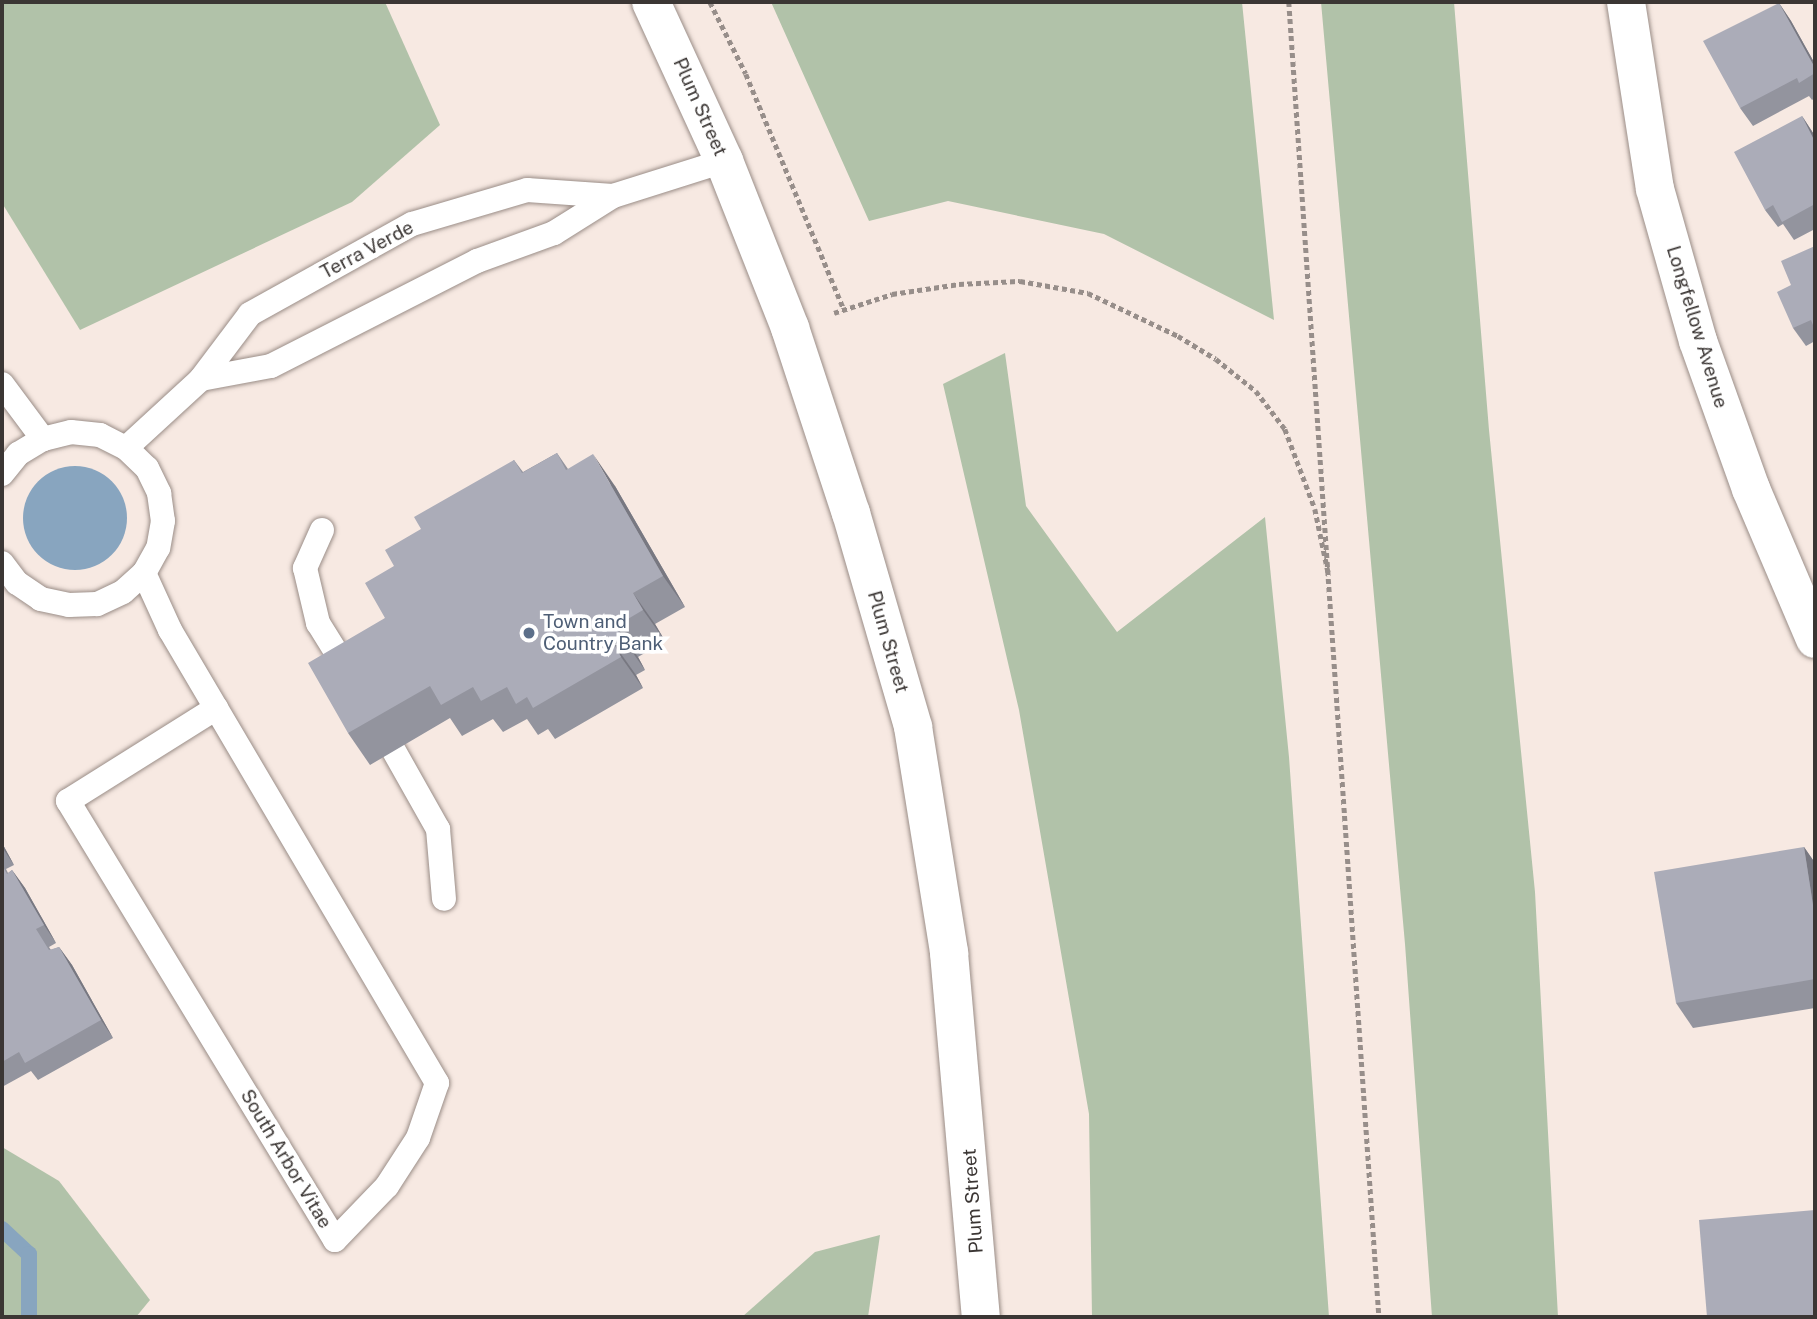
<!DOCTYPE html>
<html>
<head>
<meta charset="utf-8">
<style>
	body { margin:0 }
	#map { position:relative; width:1817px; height:1319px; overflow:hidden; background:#f7e9e2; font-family:"Public Sans",sans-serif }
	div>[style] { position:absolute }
	.green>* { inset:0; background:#b1c2a9 }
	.water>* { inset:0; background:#88a5bf }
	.round { border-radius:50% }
	.stream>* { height:16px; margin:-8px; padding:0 8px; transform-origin:8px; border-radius:8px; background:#88a5bf }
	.path>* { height:4.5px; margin-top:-2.25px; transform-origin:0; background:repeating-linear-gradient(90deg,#978e8a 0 5px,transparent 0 8.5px) }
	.roads { filter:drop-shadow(0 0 2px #9a8d87) drop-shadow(0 0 2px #9a8d87) }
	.service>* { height:24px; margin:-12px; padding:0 12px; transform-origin:12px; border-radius:12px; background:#fff }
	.minor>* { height:38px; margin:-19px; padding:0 19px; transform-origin:19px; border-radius:19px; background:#fff }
	.secondary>* { height:38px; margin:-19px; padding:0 19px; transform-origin:19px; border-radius:19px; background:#fff }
	.wall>* { inset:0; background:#93949e }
	.shaded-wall>* { inset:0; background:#787881 }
	.building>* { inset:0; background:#abacb8 }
	.dots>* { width:19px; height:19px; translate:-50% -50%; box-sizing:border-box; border:4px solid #fff; border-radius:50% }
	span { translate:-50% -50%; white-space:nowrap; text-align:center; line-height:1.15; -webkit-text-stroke:7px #fff; paint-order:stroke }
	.street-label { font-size:19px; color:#3b3634 }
	.service-label { font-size:19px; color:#4e5e75 }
	.left { translate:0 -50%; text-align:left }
	.frame { position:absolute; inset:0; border:4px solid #3b3634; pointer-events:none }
</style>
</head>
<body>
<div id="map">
	<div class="green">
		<i style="clip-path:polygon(2px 2px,385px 2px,440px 125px,352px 202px,80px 330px,2px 203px)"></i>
		<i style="clip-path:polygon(771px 2px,1242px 2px,1274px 320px,1104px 234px,948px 201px,869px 221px)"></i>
		<i style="clip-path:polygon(1321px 2px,1454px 2px,1489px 430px,1535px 892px,1558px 1317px,1432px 1317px,1405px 944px)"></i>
		<i style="clip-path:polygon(1005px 353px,1026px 506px,1117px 632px,1265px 517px,1289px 757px,1329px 1317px,1092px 1317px,1089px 1114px,1019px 710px,943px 384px)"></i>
		<i style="clip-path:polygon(2px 1147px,59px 1181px,150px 1300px,136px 1317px,2px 1317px)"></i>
		<i style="clip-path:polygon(880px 1235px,868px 1317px,742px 1317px,815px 1252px)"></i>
	</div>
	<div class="water">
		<i class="round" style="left:23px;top:466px;width:104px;height:104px"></i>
	</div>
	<div class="stream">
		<i style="left:2px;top:1229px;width:37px;rotate:43deg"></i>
		<i style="left:29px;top:1254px;width:63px;rotate:90deg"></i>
	</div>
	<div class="path">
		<i style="left:710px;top:2px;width:80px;rotate:63.4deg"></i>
		<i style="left:746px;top:74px;width:256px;rotate:67.4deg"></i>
		<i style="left:1289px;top:2px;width:1318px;rotate:86.08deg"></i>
		<i style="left:834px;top:313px;width:61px;rotate:-18.1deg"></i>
		<i style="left:892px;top:294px;width:68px;rotate:-8.5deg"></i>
		<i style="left:959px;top:284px;width:61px;rotate:-2.8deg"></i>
		<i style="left:1020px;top:281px;width:69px;rotate:10deg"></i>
		<i style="left:1088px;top:293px;width:100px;rotate:25.5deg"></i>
		<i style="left:1178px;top:336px;width:44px;rotate:31.2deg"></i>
		<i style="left:1216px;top:359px;width:51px;rotate:38.7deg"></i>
		<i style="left:1256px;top:391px;width:48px;rotate:52.7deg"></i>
		<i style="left:1285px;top:429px;width:85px;rotate:69.4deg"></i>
		<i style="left:1315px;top:509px;width:68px;rotate:78.2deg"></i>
	</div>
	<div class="roads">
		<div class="service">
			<i style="left:201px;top:379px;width:71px;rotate:-10.5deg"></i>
			<i style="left:271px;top:366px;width:231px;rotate:-27deg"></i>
			<i style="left:477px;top:261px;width:82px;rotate:-20deg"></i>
			<i style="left:554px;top:233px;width:70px;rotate:-32.1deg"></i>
			<i style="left:2px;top:384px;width:69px;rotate:53.3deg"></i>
			<i style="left:126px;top:448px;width:102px;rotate:-42.6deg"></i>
			<i style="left:201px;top:379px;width:81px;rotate:-53deg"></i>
			<i style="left:250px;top:314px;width:185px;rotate:-29.1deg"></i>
			<i style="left:412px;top:224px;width:120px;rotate:-16.5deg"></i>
			<i style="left:527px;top:190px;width:86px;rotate:4deg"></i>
			<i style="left:613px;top:196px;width:116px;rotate:-17.5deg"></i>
			<i style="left:2px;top:474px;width:26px;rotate:-51deg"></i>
			<i style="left:18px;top:454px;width:29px;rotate:-31deg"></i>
			<i style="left:43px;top:439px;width:29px;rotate:-14deg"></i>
			<i style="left:71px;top:432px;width:29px;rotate:6deg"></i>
			<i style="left:100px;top:435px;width:29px;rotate:27deg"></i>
			<i style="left:126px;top:448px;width:29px;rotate:44deg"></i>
			<i style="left:147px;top:468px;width:28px;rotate:64deg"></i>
			<i style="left:159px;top:493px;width:28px;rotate:82deg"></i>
			<i style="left:163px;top:521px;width:27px;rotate:100deg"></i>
			<i style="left:158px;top:548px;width:29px;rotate:119deg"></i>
			<i style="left:144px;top:573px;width:28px;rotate:138deg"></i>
			<i style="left:123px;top:592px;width:29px;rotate:155deg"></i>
			<i style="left:97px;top:604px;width:28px;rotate:178deg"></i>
			<i style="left:69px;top:605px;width:29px;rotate:-168deg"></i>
			<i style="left:41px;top:599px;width:29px;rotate:-146deg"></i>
			<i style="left:17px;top:583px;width:25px;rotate:-127deg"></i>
			<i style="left:322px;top:530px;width:42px;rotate:114.1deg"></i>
			<i style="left:305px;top:568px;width:57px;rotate:76.7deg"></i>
			<i style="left:318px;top:623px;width:62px;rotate:58.1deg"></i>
			<i style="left:144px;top:573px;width:63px;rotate:65.5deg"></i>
			<i style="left:170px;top:630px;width:526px;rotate:59.48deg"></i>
			<i style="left:437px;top:1083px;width:58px;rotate:109.1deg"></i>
			<i style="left:418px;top:1138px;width:57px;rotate:122.9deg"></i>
			<i style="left:387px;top:1186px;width:75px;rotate:133.9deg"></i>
			<i style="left:335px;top:1240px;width:514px;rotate:-121.31deg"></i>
			<i style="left:68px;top:801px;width:175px;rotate:-32.1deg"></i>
			<i style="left:394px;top:751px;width:90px;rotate:60.6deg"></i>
			<i style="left:438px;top:829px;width:70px;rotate:85.1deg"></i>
		</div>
		<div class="minor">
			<i style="left:1626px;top:2px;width:189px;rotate:81.2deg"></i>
			<i style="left:1655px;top:189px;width:158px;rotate:74.2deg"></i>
			<i style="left:1698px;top:341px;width:157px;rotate:70.3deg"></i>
			<i style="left:1751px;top:489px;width:163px;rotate:66.9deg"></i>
		</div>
		<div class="secondary">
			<i style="left:651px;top:2px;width:175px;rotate:65.3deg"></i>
			<i style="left:724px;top:161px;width:180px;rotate:68.4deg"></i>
			<i style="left:790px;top:328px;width:195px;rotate:71.8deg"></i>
			<i style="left:851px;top:513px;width:223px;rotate:73.8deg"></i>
			<i style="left:913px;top:727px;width:229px;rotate:80.9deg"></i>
			<i style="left:949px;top:953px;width:365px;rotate:85deg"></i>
		</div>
	</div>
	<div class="wall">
		<i style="clip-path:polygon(1779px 3px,1791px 21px,1815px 64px,1815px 98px,1812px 100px,1809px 96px,1753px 126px,1740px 108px)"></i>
		<i style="clip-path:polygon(1802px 116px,1815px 136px,1815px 229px,1794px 240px,1783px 224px,1778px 227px,1765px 210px)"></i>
		<i style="clip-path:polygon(1815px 246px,1815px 341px,1806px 346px,1793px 328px,1791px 285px)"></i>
		<i style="clip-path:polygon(557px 453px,568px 469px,615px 486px,685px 607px,655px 624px,665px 641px,638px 657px,645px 670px,636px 675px,643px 688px,555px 739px,548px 729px,538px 735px,527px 719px,503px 732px,493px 719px,462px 736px,450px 718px,370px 765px,348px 733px,385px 618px,394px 566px,514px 460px,523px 472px)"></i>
		<i style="clip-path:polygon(2px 843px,14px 865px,6px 869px,8px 873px,12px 870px,25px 888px,56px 943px,49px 947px,51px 950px,59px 947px,72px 965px,113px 1038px,38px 1080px,31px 1071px,2px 1087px)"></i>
		<i style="clip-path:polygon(1804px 847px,1815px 863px,1815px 1008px,1693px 1028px,1676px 1003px)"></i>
	</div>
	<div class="shaded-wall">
		<i style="clip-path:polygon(1779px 3px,1791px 21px,1815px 64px,1815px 68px)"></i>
		<i style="clip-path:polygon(1802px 116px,1815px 136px,1815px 142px)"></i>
		<i style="clip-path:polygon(593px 454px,615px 486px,685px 607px,663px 576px)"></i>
		<i style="clip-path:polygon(633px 593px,655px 624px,665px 641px,643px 610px)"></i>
		<i style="clip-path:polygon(616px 626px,638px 657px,645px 670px,623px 639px)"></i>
		<i style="clip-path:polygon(614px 644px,636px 675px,643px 688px,621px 657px)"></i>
		<i style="clip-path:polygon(2px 843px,14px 865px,2px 847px)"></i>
		<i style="clip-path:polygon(1804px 847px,1815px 863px,1815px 918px)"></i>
		<i style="clip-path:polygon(12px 870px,25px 888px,56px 943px,44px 925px)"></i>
		<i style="clip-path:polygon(59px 947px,72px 965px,113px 1038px,101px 1020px)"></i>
	</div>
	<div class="building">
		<i style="clip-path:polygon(1779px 3px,1815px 68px,1815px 73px,1799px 83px,1797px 78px,1740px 108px,1703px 41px)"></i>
		<i style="clip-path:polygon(1802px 116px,1815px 142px,1815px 204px,1782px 222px,1773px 205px,1765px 210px,1734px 152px)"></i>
		<i style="clip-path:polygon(1815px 246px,1815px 330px,1811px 320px,1793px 328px,1777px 292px,1791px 285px,1781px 261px)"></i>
		<i style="clip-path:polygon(557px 453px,566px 470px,593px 454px,663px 576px,633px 593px,643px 610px,616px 626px,623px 639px,614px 644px,621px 657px,533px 708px,527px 697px,516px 704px,507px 687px,481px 701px,473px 687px,441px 705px,430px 686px,348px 733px,308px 663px,385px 618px,365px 583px,394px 566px,385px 550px,421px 529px,414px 517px,514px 460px,522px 473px)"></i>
		<i style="clip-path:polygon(1804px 847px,1815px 918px,1815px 979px,1676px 1003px,1654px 872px)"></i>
		<i style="clip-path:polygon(2px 865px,7px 874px,12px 870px,44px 925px,36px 929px,49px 950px,59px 947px,101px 1020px,25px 1063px,19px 1052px,2px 1062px)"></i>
		<i style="clip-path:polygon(1815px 1210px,1815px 1317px,1707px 1317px,1699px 1220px)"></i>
	</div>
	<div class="dots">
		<i style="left:529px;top:633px;background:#5c6f8a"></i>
	</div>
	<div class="street-label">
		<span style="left:700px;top:107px;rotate:66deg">Plum Street</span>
		<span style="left:367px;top:250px;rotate:-28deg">Terra Verde</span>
		<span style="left:1697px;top:327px;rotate:73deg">Longfellow Avenue</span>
		<span style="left:888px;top:642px;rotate:74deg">Plum Street</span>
		<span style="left:286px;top:1159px;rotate:59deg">South Arbor Vitae</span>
		<span style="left:973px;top:1201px;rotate:-94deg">Plum Street</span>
	</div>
	<div class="service-label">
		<span class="left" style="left:543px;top:633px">Town and<br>Country Bank</span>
	</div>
	<div class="frame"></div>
</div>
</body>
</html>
